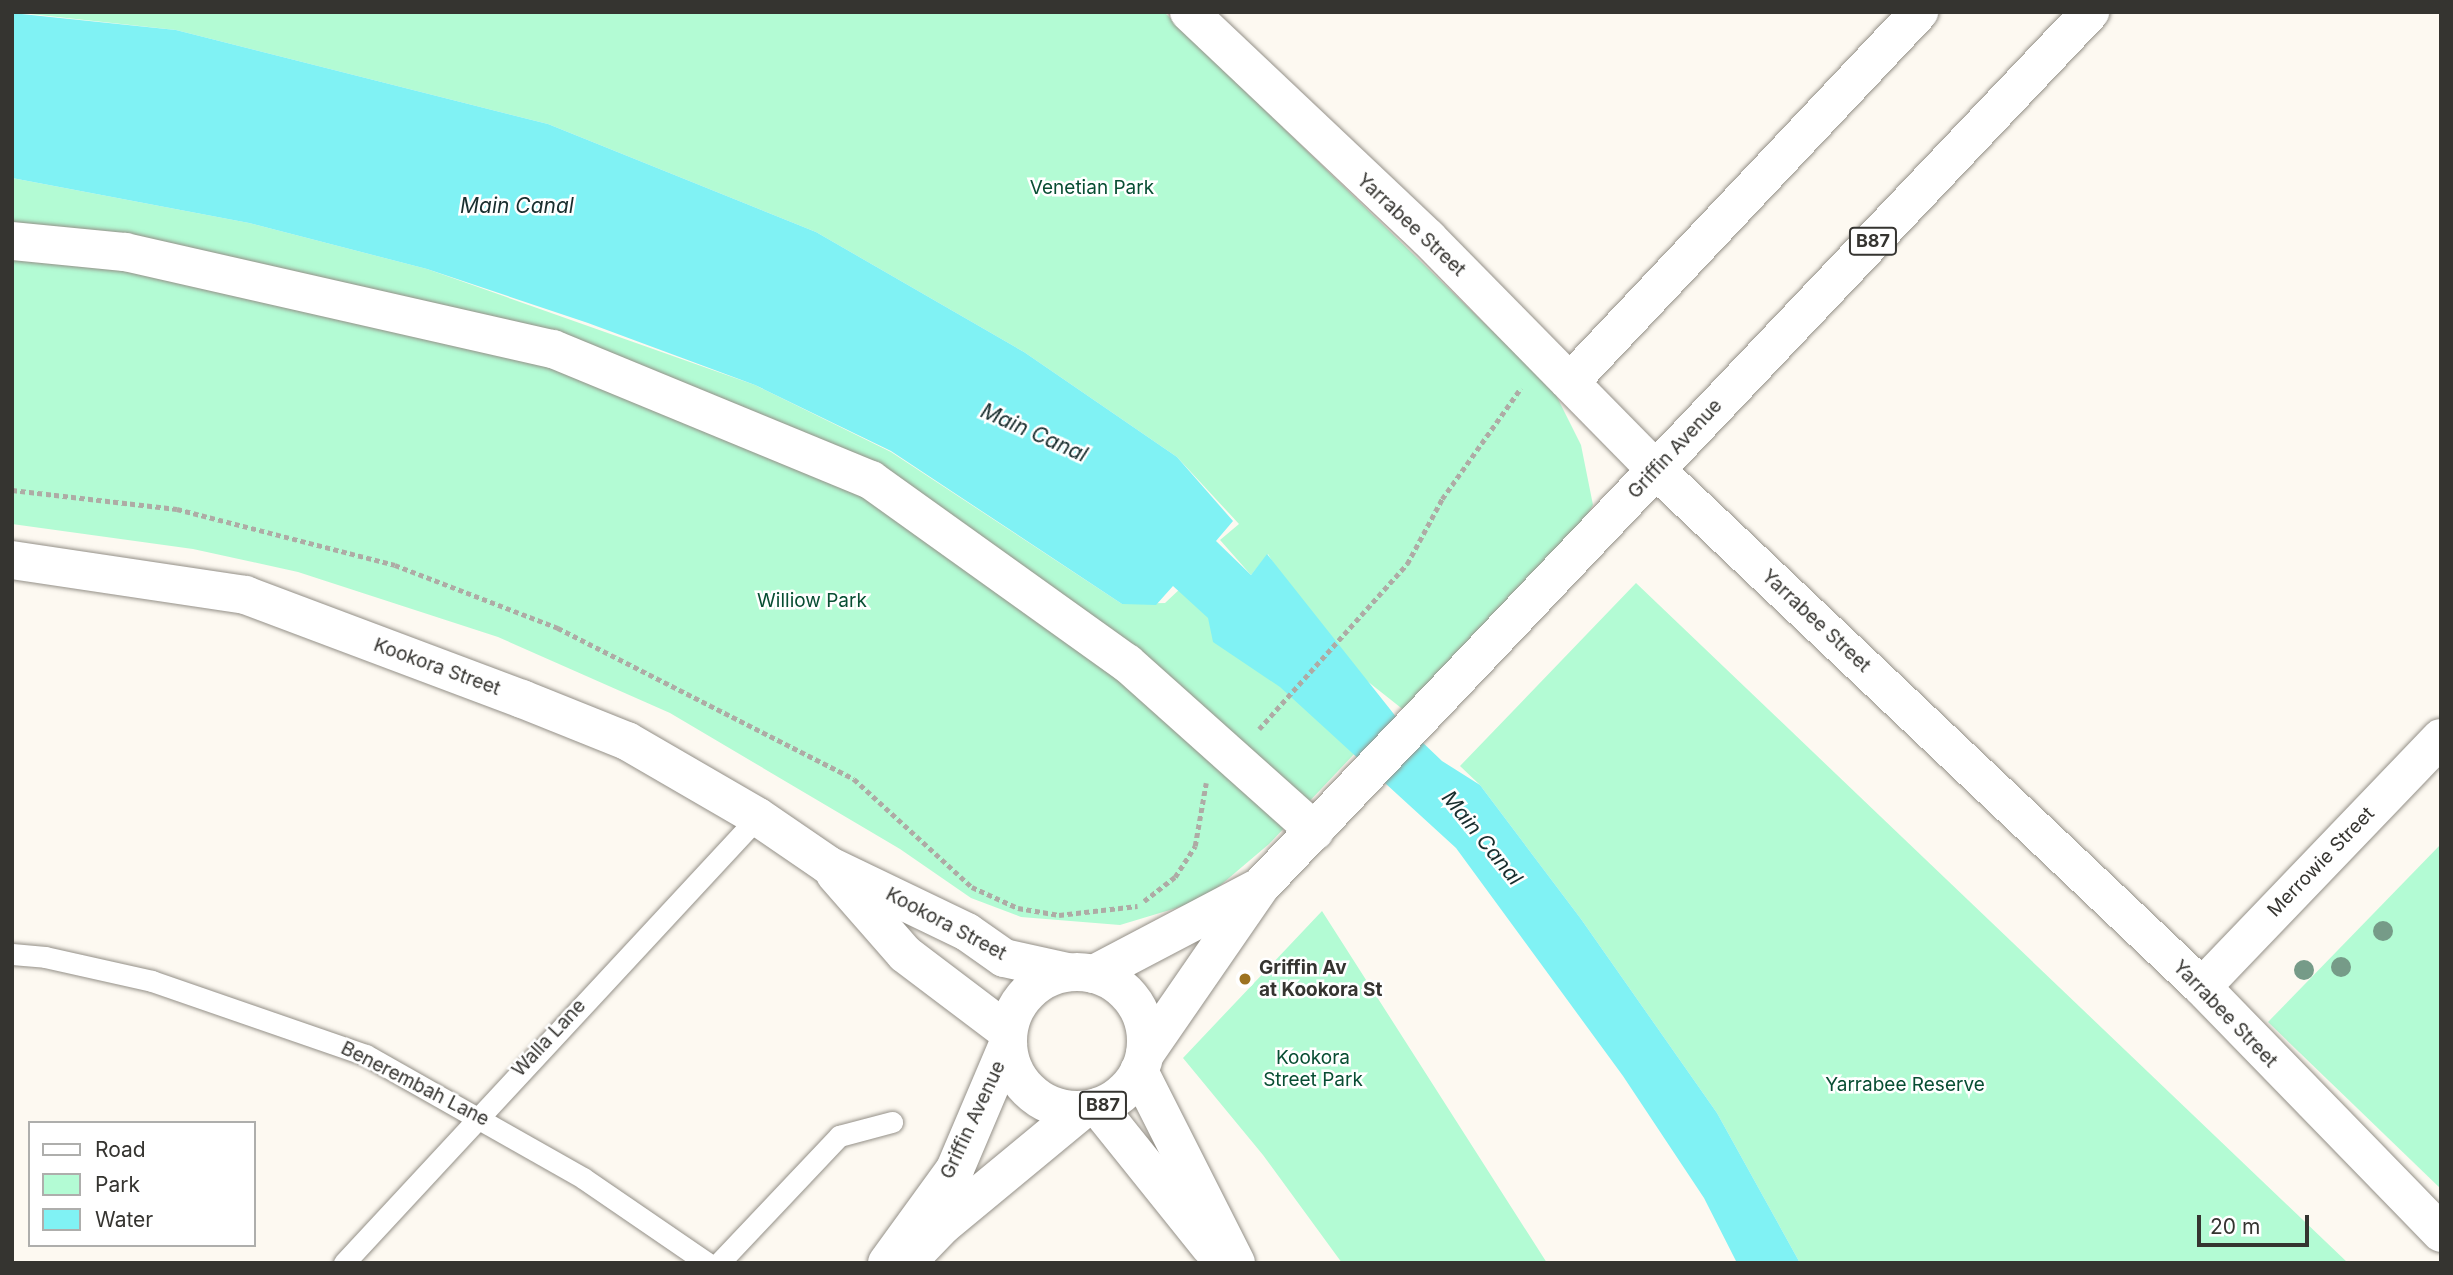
<!DOCTYPE html>
<html>
<head>
<meta charset="utf-8">
<style>
	body { margin:0 }
	#map { position:relative; width:2453px; height:1275px; overflow:hidden; background:#fdf9f1; font-family:Inter,sans-serif }
	div>[style] { position:absolute }
	.green>* { inset:0; background:#b3fbd4 }
	.water>* { inset:0; background:#80f2f4 }
	.path>* { height:4.5px; margin-top:-2.25px; transform-origin:0; background:repeating-linear-gradient(90deg,#aeaba5 0 5px,transparent 0 8.5px) }
	.roads { filter:drop-shadow(0 0 2px #949088) drop-shadow(0 0 2px #949088) }
	.lane>* { height:21px; margin:-10.5px; padding:0 10.5px; transform-origin:10.5px; border-radius:10.5px; background:#fff }
	.street>* { height:38px; margin:-19px; padding:0 19px; transform-origin:19px; border-radius:19px; background:#fff }
	.primary>* { height:38px; margin:-19px; padding:0 19px; transform-origin:19px; border-radius:19px; background:#fff }
	.primary>.ring { margin:-19px; padding:0; box-sizing:content-box; background:none; border:38px solid #fff; border-radius:50% }
	.trees>* { width:20px; height:20px; margin:-10px; border-radius:50%; background:#769b88 }
	.dots>* { width:19px; height:19px; translate:-50% -50%; box-sizing:border-box; border:4px solid #fff; border-radius:50% }
	span { translate:-50% -50%; white-space:nowrap; text-align:center; line-height:1.15; -webkit-text-stroke:5px #fff; paint-order:stroke }
	.shield-label span { padding:2px 5px; background:#fff; border:2px solid; border-radius:5px; -webkit-text-stroke-width:0 }
	.shield-label { font-size:18px; color:#353430; font-weight:700 }
	.park-label { font-size:19px; color:#084e33 }
	.street-label { font-size:19px; color:#353430 }
	.poi-label { font-size:19px; color:#353430; font-weight:700 }
	.left { translate:0 -50%; text-align:left }
	.water-label { font-size:21px; color:#192e2e; font-style:italic }
	.frame { position:absolute; inset:0; border:14px solid #353430; pointer-events:none }
	.legend { position:absolute; left:28px; top:1121px; width:228px; height:126px; box-sizing:border-box; background:#fff; border:2px solid #aeaeac; margin:0; padding:9px 12px; list-style:none; font-size:21px; color:#353430 }
	.legend li { display:flex; align-items:center; gap:14px; height:35px }
	.legend b { width:35px; border:2px solid #aeaeac }
	.scale { position:absolute; left:2197px; top:1215px; width:112px; height:32px; box-sizing:border-box; border:4px solid #353430; border-top:0; padding-left:9px; font-size:21px; line-height:24px; white-space:nowrap; color:#353430; -webkit-text-stroke:5px #fff; paint-order:stroke }
</style>
</head>
<body>
<div id="map">
	<div class="green">
		<i style="clip-path:polygon(12px 12px,1164px 12px,1554px 391px,1581px 445px,1593px 505px,1581px 525px,1405px 711px,1319px 643px,1268px 554px,1251px 575px,1220px 540px,1239px 524px,1177px 457px,1024px 352px,816px 232px,548px 124px,176px 30px)"></i>
		<i style="clip-path:polygon(12px 178px,249px 223px,427px 269px,755px 385px,891px 452px,1122px 604px,1165px 603px,1182px 587px,1356px 752px,1269px 844px,1203px 900px,1120px 925px,1021px 917px,971px 898px,900px 849px,670px 713px,498px 637px,298px 572px,193px 549px,12px 524px)"></i>
		<i style="clip-path:polygon(1636px 583px,2348px 1263px,1800px 1263px,1717px 1113px,1581px 919px,1480px 785px,1460px 766px)"></i>
		<i style="clip-path:polygon(2441px 844px,2441px 1189px,2268px 1022px)"></i>
		<i style="clip-path:polygon(1322px 911px,1547px 1263px,1342px 1263px,1263px 1155px,1183px 1058px)"></i>
	</div>
	<div class="water">
		<i style="clip-path:polygon(12px 13px,176px 30px,548px 124px,816px 232px,1024px 352px,1177px 457px,1233px 521px,1216px 541px,1251px 575px,1267px 554px,1397px 718px,1442px 761px,1480px 785px,1581px 919px,1717px 1113px,1800px 1263px,1737px 1263px,1704px 1198px,1623px 1076px,1456px 848px,1280px 687px,1213px 642px,1208px 618px,1173px 586px,1156px 605px,1122px 604px,891px 451px,755px 385px,588px 323px,427px 269px,249px 223px,12px 178px)"></i>
	</div>
	<div class="path">
		<i style="left:12px;top:490px;width:166px;rotate:6.6deg"></i>
		<i style="left:177px;top:509px;width:225px;rotate:14.4deg"></i>
		<i style="left:395px;top:565px;width:175px;rotate:21.1deg"></i>
		<i style="left:558px;top:628px;width:332px;rotate:27deg"></i>
		<i style="left:854px;top:779px;width:160px;rotate:42.5deg"></i>
		<i style="left:972px;top:887px;width:51px;rotate:24.5deg"></i>
		<i style="left:1018px;top:908px;width:42px;rotate:9.7deg"></i>
		<i style="left:1059px;top:915px;width:79px;rotate:-6.6deg"></i>
		<i style="left:1259px;top:729px;width:222px;rotate:-48.1deg"></i>
		<i style="left:1407px;top:564px;width:74px;rotate:-61.7deg"></i>
		<i style="left:1442px;top:499px;width:136px;rotate:-54.6deg"></i>
		<i style="left:1144px;top:901px;width:39px;rotate:-38deg"></i>
		<i style="left:1175px;top:877px;width:37px;rotate:-57deg"></i>
		<i style="left:1195px;top:846px;width:64px;rotate:-80.1deg"></i>
	</div>
	<div class="roads">
		<div class="lane">
			<i style="left:12px;top:954px;width:33px;rotate:5deg"></i>
			<i style="left:45px;top:957px;width:110px;rotate:12.6deg"></i>
			<i style="left:152px;top:981px;width:226px;rotate:19.1deg"></i>
			<i style="left:366px;top:1055px;width:249px;rotate:29.5deg"></i>
			<i style="left:583px;top:1178px;width:150px;rotate:34.4deg"></i>
			<i style="left:344px;top:1263px;width:609px;rotate:-47.13deg"></i>
			<i style="left:719px;top:1263px;width:175px;rotate:-46.6deg"></i>
			<i style="left:839px;top:1136px;width:55px;rotate:-14.8deg"></i>
		</div>
		<div class="street">
			<i style="left:1189px;top:12px;width:329px;rotate:43.4deg"></i>
			<i style="left:1428px;top:238px;width:324px;rotate:45.5deg"></i>
			<i style="left:1655px;top:469px;width:753px;rotate:43.44deg"></i>
			<i style="left:2202px;top:987px;width:343px;rotate:45.8deg"></i>
			<i style="left:12px;top:241px;width:114px;rotate:5.6deg"></i>
			<i style="left:125px;top:252px;width:439px;rotate:12.8deg"></i>
			<i style="left:553px;top:349px;width:344px;rotate:22.4deg"></i>
			<i style="left:871px;top:480px;width:315px;rotate:35.6deg"></i>
			<i style="left:1127px;top:663px;width:252px;rotate:41.8deg"></i>
			<i style="left:1570px;top:382px;width:509px;rotate:-46.67deg"></i>
			<i style="left:12px;top:560px;width:236px;rotate:8.5deg"></i>
			<i style="left:245px;top:595px;width:296px;rotate:20.6deg"></i>
			<i style="left:522px;top:699px;width:113px;rotate:21.8deg"></i>
			<i style="left:627px;top:741px;width:151px;rotate:30.1deg"></i>
			<i style="left:758px;top:817px;width:85px;rotate:34.4deg"></i>
			<i style="left:828px;top:865px;width:154px;rotate:25.7deg"></i>
			<i style="left:967px;top:932px;width:45px;rotate:35.1deg"></i>
			<i style="left:1004px;top:958px;width:65px;rotate:12.5deg"></i>
			<i style="left:835px;top:874px;width:106px;rotate:48.8deg"></i>
			<i style="left:905px;top:954px;width:129px;rotate:37.1deg"></i>
			<i style="left:2202px;top:987px;width:345px;rotate:-46.2deg"></i>
			<i style="left:1139px;top:1071px;width:215px;rotate:63.2deg"></i>
			<i style="left:1098px;top:1107px;width:179px;rotate:51.3deg"></i>
		</div>
		<div class="primary">
			<i class="ring" style="left:1008px;top:972px;width:100px;height:100px"></i>
			<i style="left:1094px;top:974px;width:183px;rotate:-27.7deg"></i>
			<i style="left:1145px;top:1054px;width:204px;rotate:-55.4deg"></i>
			<i style="left:1261px;top:886px;width:1205px;rotate:-46.51deg"></i>
			<i style="left:914px;top:1255px;width:42px;rotate:-46deg"></i>
			<i style="left:943px;top:1225px;width:180px;rotate:-39.6deg"></i>
			<i style="left:887px;top:1263px;width:116px;rotate:-54.1deg"></i>
			<i style="left:955px;top:1169px;width:136px;rotate:-67deg"></i>
		</div>
	</div>
	<div class="trees">
		<i style="left:2383px;top:931px"></i>
		<i style="left:2341px;top:967px"></i>
		<i style="left:2304px;top:970px"></i>
	</div>
	<div class="dots">
		<i style="left:1245px;top:979px;background:#9d7322"></i>
	</div>
	<div class="shield-label">
		<span style="left:1873px;top:241px">B87</span>
		<span style="left:1103px;top:1105px">B87</span>
	</div>
	<div class="park-label">
		<span style="left:1092px;top:188px">Venetian Park</span>
		<span style="left:812px;top:601px">Williow Park</span>
		<span style="left:1313px;top:1069px">Kookora<br>Street Park</span>
		<span style="left:1905px;top:1085px">Yarrabee Reserve</span>
	</div>
	<div class="street-label">
		<span style="left:1411px;top:225px;rotate:43deg">Yarrabee Street</span>
		<span style="left:1675px;top:449px;rotate:-47deg">Griffin Avenue</span>
		<span style="left:1816px;top:621px;rotate:43deg">Yarrabee Street</span>
		<span style="left:437px;top:667px;rotate:20deg">Kookora Street</span>
		<span style="left:2321px;top:862px;rotate:-46deg">Merrowie Street</span>
		<span style="left:946px;top:924px;rotate:28deg">Kookora Street</span>
		<span style="left:2225px;top:1014px;rotate:46deg">Yarrabee Street</span>
		<span style="left:549px;top:1038px;rotate:-47deg">Walla Lane</span>
		<span style="left:415px;top:1084px;rotate:27deg">Benerembah Lane</span>
		<span style="left:973px;top:1120px;rotate:-65deg">Griffin Avenue</span>
	</div>
	<div class="poi-label">
		<span class="left" style="left:1259px;top:979px">Griffin Av<br>at Kookora St</span>
	</div>
	<div class="water-label">
		<span style="left:517px;top:206px">Main Canal</span>
		<span style="left:1034px;top:433px;rotate:24deg">Main Canal</span>
		<span style="left:1482px;top:838px;rotate:51deg">Main Canal</span>
	</div>
	<div class="frame"></div>
	<ul class="legend">
	<li><b style="height:9px;background:#fff"></b>Road</li>
	<li><b style="height:19px;background:#b3fbd4"></b>Park</li>
	<li><b style="height:19px;background:#80f2f4"></b>Water</li>
	</ul>
	<div class="scale">20 m</div>
</div>
</body>
</html>
